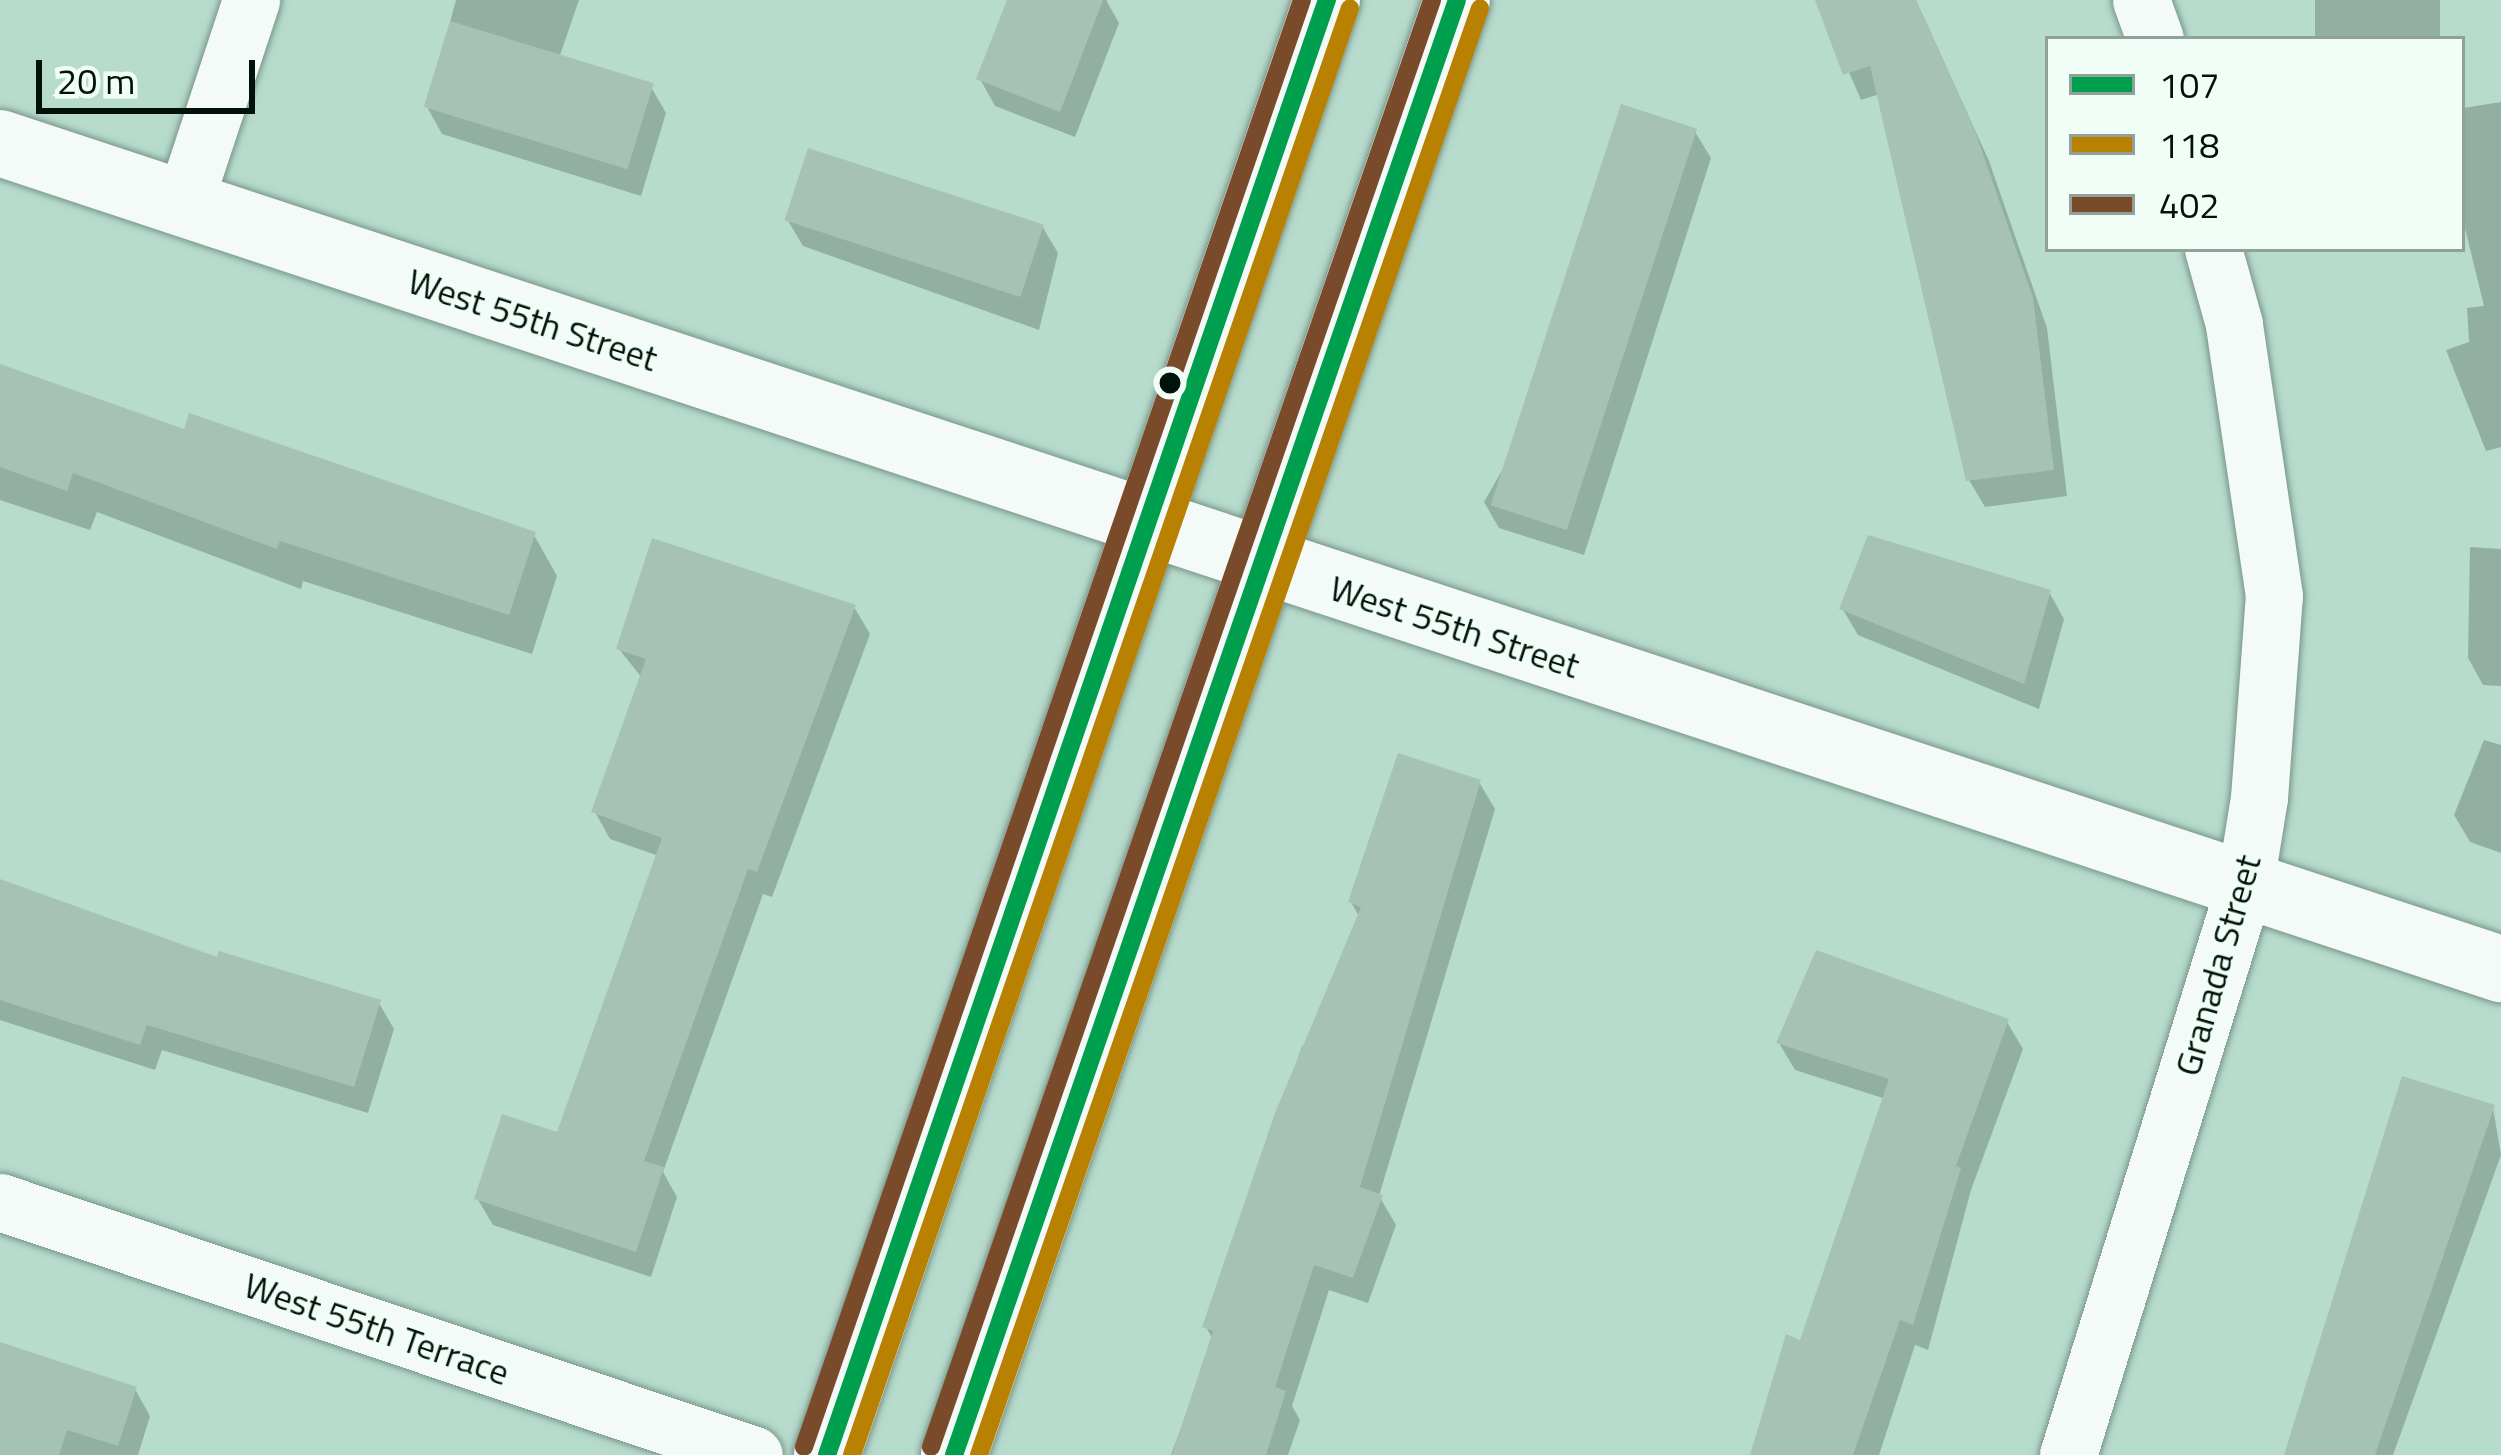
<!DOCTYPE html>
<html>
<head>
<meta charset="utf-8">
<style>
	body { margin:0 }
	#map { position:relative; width:2501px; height:1455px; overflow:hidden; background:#b7dbcc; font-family:"Titillium Web",sans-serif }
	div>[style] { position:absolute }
	.shadow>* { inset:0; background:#0003; transform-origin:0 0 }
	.building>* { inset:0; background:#a6c2b6; transform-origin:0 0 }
	.roads { filter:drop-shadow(0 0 3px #789589) drop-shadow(0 0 3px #789589) }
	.minor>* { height:57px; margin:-28.5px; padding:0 28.5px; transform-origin:28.5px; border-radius:28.5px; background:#f4faf7 }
	.tertiary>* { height:66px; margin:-33px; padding:0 33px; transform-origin:33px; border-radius:33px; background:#f4faf7 }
	.primary>* { height:66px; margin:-33px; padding:0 33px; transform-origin:33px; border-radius:33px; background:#f4faf7 }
	.bus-1>* { height:18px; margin:-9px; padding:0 9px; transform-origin:9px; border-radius:9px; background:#009f4d }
	.bus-2>* { height:18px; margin:-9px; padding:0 9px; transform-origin:9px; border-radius:9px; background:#b98102 }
	.bus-3>* { height:18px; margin:-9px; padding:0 9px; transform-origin:9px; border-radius:9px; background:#7a4b2a }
	.dots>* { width:33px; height:33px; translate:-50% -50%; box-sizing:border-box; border:6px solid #f1fef8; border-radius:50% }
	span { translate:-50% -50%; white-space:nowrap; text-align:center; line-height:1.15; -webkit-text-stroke:9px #f1fef8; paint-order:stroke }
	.street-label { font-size:36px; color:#001209 }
	.legend { position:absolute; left:2045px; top:36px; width:420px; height:216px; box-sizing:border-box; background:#f1fef8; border:3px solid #91a098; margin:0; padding:15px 21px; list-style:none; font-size:36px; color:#001209 }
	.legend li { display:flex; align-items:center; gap:24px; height:60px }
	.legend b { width:60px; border:3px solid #91a098 }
	.scale { position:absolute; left:36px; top:60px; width:219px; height:54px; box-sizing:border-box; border:6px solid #001209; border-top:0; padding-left:15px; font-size:36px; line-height:42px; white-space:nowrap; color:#001209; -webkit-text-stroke:9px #f1fef8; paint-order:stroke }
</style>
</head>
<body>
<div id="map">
	<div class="shadow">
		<i style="clip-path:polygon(456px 0,579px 0,559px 58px,651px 87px,666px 113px,641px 196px,442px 134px,427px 107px)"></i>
		<i style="clip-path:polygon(1010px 0,1106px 0,1119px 23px,1075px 137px,995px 106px,980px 79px)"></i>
		<i style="clip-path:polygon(1818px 0,1916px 0,1989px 161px,2047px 328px,2067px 496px,1985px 507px,1969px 480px,1880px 94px,1861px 100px)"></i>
		<i style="left:2315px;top:0;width:125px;height:40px"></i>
		<i style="clip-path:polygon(2462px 102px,2463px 108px,2501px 102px,2501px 447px,2486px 451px,2446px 350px,2469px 342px,2467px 308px,2484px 306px,2462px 216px)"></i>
		<i style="clip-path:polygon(1695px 132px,1711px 158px,1584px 555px,1499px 528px,1484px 502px)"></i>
		<i style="clip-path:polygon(787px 219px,1042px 226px,1058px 253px,1039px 330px,803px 246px)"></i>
		<i style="clip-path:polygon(0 367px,185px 433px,534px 535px,557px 576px,532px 654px,303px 581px,301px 589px,97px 512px,90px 530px,0 500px)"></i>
		<i style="clip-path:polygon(2470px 547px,2501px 549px,2501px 686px,2483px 685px,2468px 658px)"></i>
		<i style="clip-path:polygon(2049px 592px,2064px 619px,2039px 709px,1858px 635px,1842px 608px)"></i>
		<i style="clip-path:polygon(854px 607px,870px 634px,772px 897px,763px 894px,663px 1172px,677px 1197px,651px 1277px,493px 1225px,477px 1198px,559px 1136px,659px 856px,610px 839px,595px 812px,642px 678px,619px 649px)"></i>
		<i style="clip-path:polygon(2484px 740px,2501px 745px,2501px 853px,2470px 842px,2454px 815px)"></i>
		<i style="clip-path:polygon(1479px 782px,1495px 809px,1379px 1196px,1396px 1225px,1368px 1303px,1329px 1290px,1292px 1406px,1300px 1420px,1288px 1455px,1171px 1455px,1213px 1340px,1206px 1327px,1302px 1046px,1311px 1049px,1360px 918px,1351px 902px)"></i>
		<i style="clip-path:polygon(0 883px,219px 961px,379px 1003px,394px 1029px,368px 1113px,162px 1050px,155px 1070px,0 1020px)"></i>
		<i style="clip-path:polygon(2007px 1022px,2023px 1049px,1971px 1190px,1928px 1350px,1915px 1345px,1879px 1455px,1753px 1455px,1801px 1344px,1886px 1099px,1795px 1070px,1779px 1043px)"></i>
		<i style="clip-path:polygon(2493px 1108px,2501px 1155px,2393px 1455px,2287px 1455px)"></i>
		<i style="clip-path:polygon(0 1381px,135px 1389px,150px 1416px,138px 1455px,0 1455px)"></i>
	</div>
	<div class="building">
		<i style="clip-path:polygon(1007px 0,1103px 0,1060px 112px,976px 79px)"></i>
		<i style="clip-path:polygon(1815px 0,1916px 0,1975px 131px,2033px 298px,2054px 470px,1966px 481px,1870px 66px,1843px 75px)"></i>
		<i style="left:450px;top:21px;width:213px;height:90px;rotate:17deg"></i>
		<i style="left:1621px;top:104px;width:80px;height:422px;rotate:18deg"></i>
		<i style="left:808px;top:148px;width:248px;height:76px;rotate:18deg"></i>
		<i style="clip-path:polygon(0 364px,184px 429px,189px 413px,536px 532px,509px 615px,280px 541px,277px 549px,73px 473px,67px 491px,0 467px)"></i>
		<i style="clip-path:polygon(1868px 535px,2051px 590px,2024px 684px,1839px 609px)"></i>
		<i style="clip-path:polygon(652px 538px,856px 605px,757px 872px,748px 869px,644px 1161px,664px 1167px,636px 1252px,474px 1199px,502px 1114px,557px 1132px,662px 838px,591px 812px,646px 659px,616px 649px)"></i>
		<i style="clip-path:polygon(1398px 753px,1481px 780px,1360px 1187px,1383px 1195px,1353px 1278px,1314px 1265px,1275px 1387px,1286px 1391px,1266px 1455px,1172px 1455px,1213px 1331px,1202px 1327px,1275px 1113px,1361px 907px,1348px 902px)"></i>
		<i style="clip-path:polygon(0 879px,217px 957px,219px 951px,381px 1000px,354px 1087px,147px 1025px,140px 1045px,0 1000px)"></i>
		<i style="clip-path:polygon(1816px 950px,2009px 1019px,1956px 1166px,1961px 1168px,1913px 1325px,1900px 1320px,1853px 1455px,1750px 1455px,1786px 1334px,1800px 1340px,1889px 1079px,1776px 1043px)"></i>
		<i style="clip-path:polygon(2402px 1076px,2495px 1105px,2375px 1455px,2284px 1455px)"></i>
		<i style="clip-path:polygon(0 1342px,137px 1387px,118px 1446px,67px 1430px,59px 1455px,0 1455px)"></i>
	</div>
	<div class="roads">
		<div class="minor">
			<i style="left:2141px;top:0;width:41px;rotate:70.3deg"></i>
			<i style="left:184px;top:203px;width:214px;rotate:-71.7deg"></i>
			<i style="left:0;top:1202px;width:795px;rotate:18.55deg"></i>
			<i style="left:2068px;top:1455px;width:598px;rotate:-72.78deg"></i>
			<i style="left:2245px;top:884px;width:87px;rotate:-80.8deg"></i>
			<i style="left:2259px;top:798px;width:203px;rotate:-85.8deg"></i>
			<i style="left:2274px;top:596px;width:275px;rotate:-98.4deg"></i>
			<i style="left:2234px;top:324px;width:78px;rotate:-105.6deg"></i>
		</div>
		<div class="tertiary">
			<i style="left:0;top:143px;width:2634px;rotate:18.28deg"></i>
		</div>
		<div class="primary">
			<i style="left:827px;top:1455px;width:1539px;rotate:-71.04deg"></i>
			<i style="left:954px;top:1455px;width:1539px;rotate:-70.93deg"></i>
		</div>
	</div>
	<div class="bus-1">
		<i style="left:827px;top:1455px;width:1539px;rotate:-71.04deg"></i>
		<i style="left:954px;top:1455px;width:1539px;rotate:-70.93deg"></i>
	</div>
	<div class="bus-2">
		<i style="left:852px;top:1455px;width:1530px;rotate:-71.01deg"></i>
		<i style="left:979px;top:1455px;width:1531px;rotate:-70.9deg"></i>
	</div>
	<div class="bus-3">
		<i style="left:804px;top:1447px;width:1530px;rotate:-71.01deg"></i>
		<i style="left:931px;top:1447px;width:1531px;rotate:-70.9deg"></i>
	</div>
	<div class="dots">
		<i style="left:1170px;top:383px;background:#001209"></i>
	</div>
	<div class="street-label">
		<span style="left:533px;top:319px;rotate:18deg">West 55th Street</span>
		<span style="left:1455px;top:626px;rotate:18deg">West 55th Street</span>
		<span style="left:2217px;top:965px;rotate:-74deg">Granada Street</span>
		<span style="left:377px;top:1328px;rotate:19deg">West 55th Terrace</span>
	</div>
	<ul class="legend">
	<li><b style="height:15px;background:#009f4d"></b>107</li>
	<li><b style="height:15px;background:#b98102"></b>118</li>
	<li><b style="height:15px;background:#7a4b2a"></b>402</li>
	</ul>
	<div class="scale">20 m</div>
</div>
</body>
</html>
